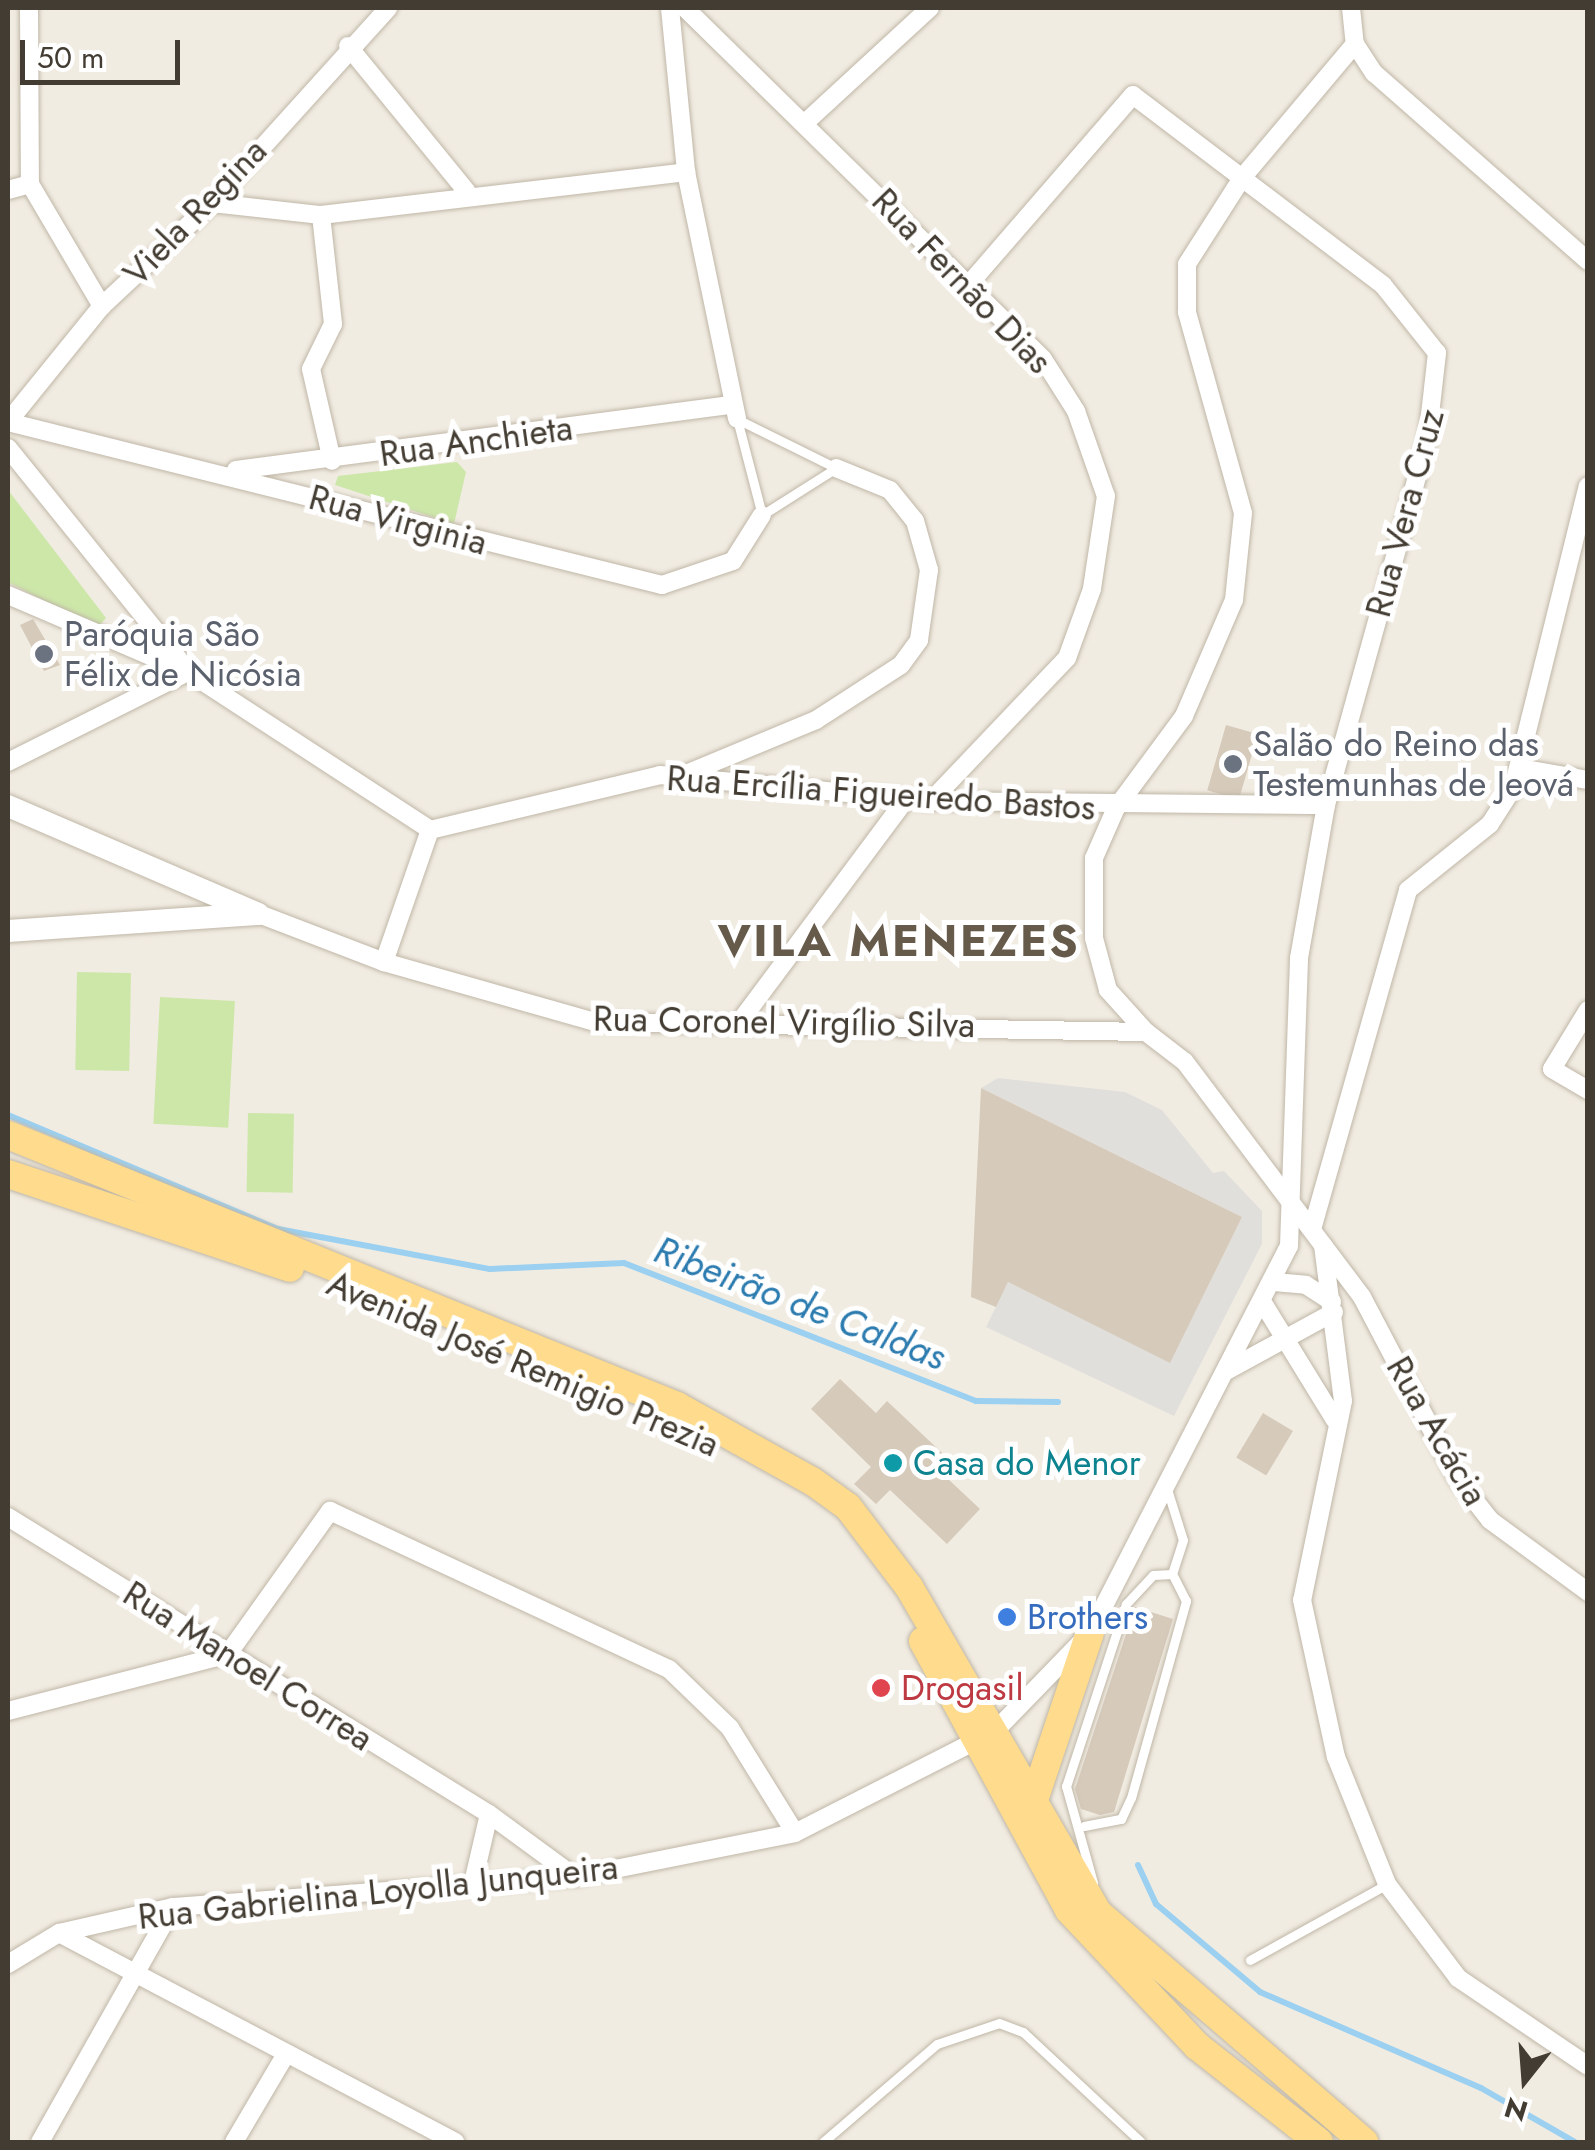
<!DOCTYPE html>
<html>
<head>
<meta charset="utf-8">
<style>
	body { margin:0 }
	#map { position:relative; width:1595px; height:2150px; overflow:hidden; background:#f1ece2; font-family:Jost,sans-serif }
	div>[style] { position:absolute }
	.green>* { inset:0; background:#cde7a9; transform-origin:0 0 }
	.parking>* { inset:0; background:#e1dfdb }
	.stream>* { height:6px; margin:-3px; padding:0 3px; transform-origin:3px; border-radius:3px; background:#9bd0f1 }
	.building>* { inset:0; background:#d6caba; transform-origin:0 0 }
	.roads { filter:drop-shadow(0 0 2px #c0b7a7) drop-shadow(0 0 2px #c0b7a7) }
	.service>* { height:9px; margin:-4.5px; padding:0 4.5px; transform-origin:4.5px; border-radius:4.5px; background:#fff }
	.minor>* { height:18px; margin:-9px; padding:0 9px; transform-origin:9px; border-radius:9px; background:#fff }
	.tertiary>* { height:22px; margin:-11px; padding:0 11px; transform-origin:11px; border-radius:11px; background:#fff }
	.primary>* { height:28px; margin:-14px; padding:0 14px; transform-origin:14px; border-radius:14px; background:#ffdc8d }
	.dots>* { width:28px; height:28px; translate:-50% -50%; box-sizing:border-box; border:5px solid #fff; border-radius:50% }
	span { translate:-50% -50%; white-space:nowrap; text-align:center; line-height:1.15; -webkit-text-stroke:10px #fff; paint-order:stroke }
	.street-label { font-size:35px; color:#433c32 }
	.worship-label { font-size:35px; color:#5b616d }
	.left { translate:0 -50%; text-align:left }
	.culture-label { font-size:35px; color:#0d838f }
	.shop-label { font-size:35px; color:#366cbe }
	.health-label { font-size:35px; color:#be3a42 }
	.water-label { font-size:38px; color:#2b7baf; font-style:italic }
	.district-label { font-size:45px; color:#665a4a; font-weight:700; letter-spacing:2.5px }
	.frame { position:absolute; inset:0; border:10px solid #433c32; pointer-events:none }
	.north { position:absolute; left:1475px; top:2030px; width:100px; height:100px; -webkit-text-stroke:8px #fff; paint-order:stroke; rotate:197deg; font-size:28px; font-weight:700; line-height:40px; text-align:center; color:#433c32 }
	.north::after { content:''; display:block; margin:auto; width:35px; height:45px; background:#433c32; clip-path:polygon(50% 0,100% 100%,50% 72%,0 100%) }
	.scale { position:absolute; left:20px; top:40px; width:160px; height:45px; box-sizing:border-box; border:5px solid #433c32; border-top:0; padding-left:12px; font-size:30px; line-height:35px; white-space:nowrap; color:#433c32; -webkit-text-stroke:8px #fff; paint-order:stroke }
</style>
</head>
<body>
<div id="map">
	<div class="green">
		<i style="clip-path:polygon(457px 462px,466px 472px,454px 524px,335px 485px,338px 476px)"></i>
		<i style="clip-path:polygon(8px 490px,106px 618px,97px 628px,8px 582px)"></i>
		<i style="left:77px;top:972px;width:54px;height:98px;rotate:1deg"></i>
		<i style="left:160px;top:997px;width:75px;height:127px;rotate:3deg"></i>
		<i style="left:248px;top:1113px;width:46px;height:79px;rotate:1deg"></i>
	</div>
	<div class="parking">
		<i style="clip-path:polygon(998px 1078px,1125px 1092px,1162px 1110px,1213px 1173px,1224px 1171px,1262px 1211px,1262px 1244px,1174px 1416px,986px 1327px,1008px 1282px,1170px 1362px,1242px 1217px,981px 1088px)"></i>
	</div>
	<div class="stream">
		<i style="left:8px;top:1115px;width:293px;rotate:22.9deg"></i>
		<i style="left:278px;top:1229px;width:216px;rotate:10.7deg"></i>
		<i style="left:490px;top:1269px;width:134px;rotate:-2.6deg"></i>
		<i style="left:624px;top:1263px;width:378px;rotate:21.4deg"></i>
		<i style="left:976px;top:1401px;width:82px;rotate:0.7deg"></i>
		<i style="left:1138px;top:1865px;width:43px;rotate:65.2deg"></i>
		<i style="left:1156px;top:1904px;width:136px;rotate:40.2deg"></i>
		<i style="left:1260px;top:1992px;width:241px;rotate:23.5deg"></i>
		<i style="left:1481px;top:2088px;width:108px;rotate:29.9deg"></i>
	</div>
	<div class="building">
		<i style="clip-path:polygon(33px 619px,60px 665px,44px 671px,20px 625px)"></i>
		<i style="left:1226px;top:725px;width:33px;height:68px;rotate:16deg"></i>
		<i style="clip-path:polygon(981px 1088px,1242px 1217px,1170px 1363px,1008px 1282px,996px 1307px,971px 1297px)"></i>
		<i style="clip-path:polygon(840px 1379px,876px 1413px,887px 1401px,956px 1466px,946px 1477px,980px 1509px,947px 1544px,890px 1490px,876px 1504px,854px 1484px,871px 1467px,811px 1409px)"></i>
		<i style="left:1263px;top:1413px;width:35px;height:52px;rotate:31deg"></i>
		<i style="clip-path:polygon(1135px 1607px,1173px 1619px,1114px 1812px,1100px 1815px,1081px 1809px,1075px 1789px)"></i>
	</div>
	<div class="roads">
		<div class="service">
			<i style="left:737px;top:419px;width:110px;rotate:26.3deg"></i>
			<i style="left:836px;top:468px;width:88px;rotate:147.6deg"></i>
			<i style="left:762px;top:515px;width:99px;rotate:-104.6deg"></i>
			<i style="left:1167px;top:1489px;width:53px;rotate:72.6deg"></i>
			<i style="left:1183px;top:1540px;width:36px;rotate:108deg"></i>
			<i style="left:1084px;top:1826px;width:38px;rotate:-11deg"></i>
			<i style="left:1121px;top:1819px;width:23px;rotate:-65deg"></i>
			<i style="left:1131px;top:1798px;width:205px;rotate:-74.4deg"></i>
			<i style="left:1186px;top:1601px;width:30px;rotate:-117deg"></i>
			<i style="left:1172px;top:1574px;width:19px;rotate:177deg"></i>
			<i style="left:1153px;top:1575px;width:40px;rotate:133deg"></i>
			<i style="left:1126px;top:1604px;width:192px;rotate:108.2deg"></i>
			<i style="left:1066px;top:1786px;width:101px;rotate:74.4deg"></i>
			<i style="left:1250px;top:1960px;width:157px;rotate:-29deg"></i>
			<i style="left:823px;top:2142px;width:150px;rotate:-40.7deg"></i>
			<i style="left:937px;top:2044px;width:65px;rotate:-18.7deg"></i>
			<i style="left:999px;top:2023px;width:26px;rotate:21deg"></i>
			<i style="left:1023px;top:2032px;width:161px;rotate:43deg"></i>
		</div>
		<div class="minor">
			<i style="left:29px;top:8px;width:176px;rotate:89.7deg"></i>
			<i style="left:30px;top:184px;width:142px;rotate:59.5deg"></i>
			<i style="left:670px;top:8px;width:165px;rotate:84.4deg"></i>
			<i style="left:686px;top:172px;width:252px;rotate:78.3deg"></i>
			<i style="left:685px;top:8px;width:501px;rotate:44.43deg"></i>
			<i style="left:1043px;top:359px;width:62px;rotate:57.6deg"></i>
			<i style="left:1076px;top:411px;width:90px;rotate:70.6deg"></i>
			<i style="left:1106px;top:496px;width:94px;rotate:98.6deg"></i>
			<i style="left:1092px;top:589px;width:73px;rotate:109.9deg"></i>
			<i style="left:1067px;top:658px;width:197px;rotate:133.6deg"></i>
			<i style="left:1351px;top:8px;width:36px;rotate:84deg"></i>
			<i style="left:1355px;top:44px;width:35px;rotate:57deg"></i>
			<i style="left:1374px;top:73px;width:285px;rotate:41.3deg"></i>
			<i style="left:348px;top:46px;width:188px;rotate:50.8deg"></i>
			<i style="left:807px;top:121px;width:167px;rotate:-42.6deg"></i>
			<i style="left:8px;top:190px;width:23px;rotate:-15deg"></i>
			<i style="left:212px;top:203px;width:110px;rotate:6.3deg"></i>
			<i style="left:321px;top:215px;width:368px;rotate:-6.7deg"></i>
			<i style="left:321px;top:215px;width:110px;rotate:83.7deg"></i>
			<i style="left:333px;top:324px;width:50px;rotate:116.1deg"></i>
			<i style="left:311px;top:369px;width:94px;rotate:77.1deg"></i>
			<i style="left:8px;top:422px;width:674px;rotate:14deg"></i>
			<i style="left:662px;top:585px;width:75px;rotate:-18.7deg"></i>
			<i style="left:733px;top:561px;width:54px;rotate:-57.8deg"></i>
			<i style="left:8px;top:422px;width:149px;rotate:-51deg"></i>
			<i style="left:102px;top:306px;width:151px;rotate:-43.1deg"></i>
			<i style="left:212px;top:203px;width:263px;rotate:-47.9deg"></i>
			<i style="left:8px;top:448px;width:282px;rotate:51.1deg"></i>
			<i style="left:236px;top:470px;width:499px;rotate:-7.5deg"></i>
			<i style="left:8px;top:595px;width:196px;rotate:23.2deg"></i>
			<i style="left:188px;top:672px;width:289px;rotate:33.1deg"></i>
			<i style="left:430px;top:830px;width:236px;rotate:-13.4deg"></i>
			<i style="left:660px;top:775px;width:272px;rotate:5.5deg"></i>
			<i style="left:931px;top:801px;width:395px;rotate:0.6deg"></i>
			<i style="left:8px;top:762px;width:201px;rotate:-26.6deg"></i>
			<i style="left:1519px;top:768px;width:70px;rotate:9.9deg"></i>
			<i style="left:681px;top:776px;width:146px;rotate:-22.5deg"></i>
			<i style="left:816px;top:720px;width:101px;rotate:-32.9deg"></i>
			<i style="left:901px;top:665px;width:31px;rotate:-54deg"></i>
			<i style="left:919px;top:640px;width:71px;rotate:-81.9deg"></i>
			<i style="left:929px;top:570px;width:51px;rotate:-105.9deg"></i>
			<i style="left:915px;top:521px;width:40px;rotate:-129deg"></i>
			<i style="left:890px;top:490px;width:58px;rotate:-157.8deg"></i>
			<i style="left:259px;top:914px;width:134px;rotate:21deg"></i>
			<i style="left:384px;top:962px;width:219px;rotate:15.9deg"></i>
			<i style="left:595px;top:1022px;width:551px;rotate:1.04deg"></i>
			<i style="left:1146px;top:1032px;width:49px;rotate:37.6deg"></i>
			<i style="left:1185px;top:1062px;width:294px;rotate:53deg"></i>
			<i style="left:1362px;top:1297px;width:204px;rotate:62.3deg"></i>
			<i style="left:1457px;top:1478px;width:53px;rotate:51.8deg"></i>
			<i style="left:1490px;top:1520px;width:122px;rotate:36.3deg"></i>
			<i style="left:384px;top:962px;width:140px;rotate:-70.8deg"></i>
			<i style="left:1588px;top:1010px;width:69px;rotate:121.4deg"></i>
			<i style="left:1552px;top:1069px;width:42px;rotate:30.3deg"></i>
			<i style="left:739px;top:1023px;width:279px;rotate:-53.3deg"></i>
			<i style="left:1146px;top:1032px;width:57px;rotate:-132.1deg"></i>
			<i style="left:1108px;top:990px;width:54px;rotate:-105.1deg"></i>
			<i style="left:1094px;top:938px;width:80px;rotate:-90deg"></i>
			<i style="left:1094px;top:858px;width:55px;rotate:-66.3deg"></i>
			<i style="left:1116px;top:808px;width:114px;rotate:-53.5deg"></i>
			<i style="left:1184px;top:716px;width:126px;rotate:-66.7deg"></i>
			<i style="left:1234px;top:600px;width:87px;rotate:-84.1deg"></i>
			<i style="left:1243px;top:513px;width:209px;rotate:-105.6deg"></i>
			<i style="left:1187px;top:312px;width:48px;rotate:-90deg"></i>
			<i style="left:1187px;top:264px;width:102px;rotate:-57.4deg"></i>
			<i style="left:1242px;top:178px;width:175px;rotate:-49.9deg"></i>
			<i style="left:1313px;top:1226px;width:349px;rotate:-74.2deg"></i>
			<i style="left:1408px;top:890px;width:105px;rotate:-38.8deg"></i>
			<i style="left:1490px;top:824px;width:43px;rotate:-57.4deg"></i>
			<i style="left:1513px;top:788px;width:311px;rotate:-76.1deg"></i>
			<i style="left:1323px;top:1245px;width:157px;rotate:82.7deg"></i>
			<i style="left:1343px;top:1401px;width:203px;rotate:101.6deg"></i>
			<i style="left:1302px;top:1600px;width:161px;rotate:77.8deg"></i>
			<i style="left:1336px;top:1757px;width:137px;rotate:68.1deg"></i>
			<i style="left:1387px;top:1884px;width:118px;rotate:52.9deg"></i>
			<i style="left:1458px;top:1978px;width:157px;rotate:34.1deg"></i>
			<i style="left:1274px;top:1282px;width:32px;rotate:5deg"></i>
			<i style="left:1306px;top:1285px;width:31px;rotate:33deg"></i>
			<i style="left:1263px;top:1303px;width:137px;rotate:58.4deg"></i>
			<i style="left:1226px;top:1371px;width:123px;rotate:-28.6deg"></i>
			<i style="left:8px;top:1517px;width:565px;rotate:31.69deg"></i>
			<i style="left:489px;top:1814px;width:107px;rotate:36.2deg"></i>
			<i style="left:8px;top:1711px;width:227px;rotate:-14.5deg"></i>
			<i style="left:228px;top:1654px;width:176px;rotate:-54.5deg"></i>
			<i style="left:330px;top:1511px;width:374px;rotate:25deg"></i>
			<i style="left:669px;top:1669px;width:85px;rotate:44deg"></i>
			<i style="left:730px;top:1728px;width:123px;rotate:58.2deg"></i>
			<i style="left:472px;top:1887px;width:75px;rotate:-76.9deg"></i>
			<i style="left:59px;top:1933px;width:448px;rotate:27.8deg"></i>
			<i style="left:8px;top:1964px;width:60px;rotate:-31.3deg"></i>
			<i style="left:59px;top:1933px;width:117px;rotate:-12.8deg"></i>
			<i style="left:173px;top:1907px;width:403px;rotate:-4.3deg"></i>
			<i style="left:575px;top:1877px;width:224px;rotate:-11.3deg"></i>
			<i style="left:795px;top:1833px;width:225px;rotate:-27deg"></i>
			<i style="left:995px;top:1731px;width:136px;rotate:-45.9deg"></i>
			<i style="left:1090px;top:1633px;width:435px;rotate:-62.8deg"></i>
			<i style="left:1289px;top:1246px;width:288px;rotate:-88deg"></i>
			<i style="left:1299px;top:958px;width:155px;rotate:-80deg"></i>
			<i style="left:1326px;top:805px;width:378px;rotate:-74.5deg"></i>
			<i style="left:1427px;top:441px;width:89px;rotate:-83.5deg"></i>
			<i style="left:1437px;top:353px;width:87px;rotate:-128.5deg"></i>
			<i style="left:1383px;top:285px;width:314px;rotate:-142.8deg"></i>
			<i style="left:1133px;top:95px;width:250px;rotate:130.9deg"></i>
			<i style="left:40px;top:2142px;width:270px;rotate:-60.5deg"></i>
			<i style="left:234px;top:2142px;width:102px;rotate:-59.4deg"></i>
		</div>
		<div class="tertiary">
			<i style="left:8px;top:806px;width:273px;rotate:23.3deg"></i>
			<i style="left:8px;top:931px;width:249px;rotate:-3.9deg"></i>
		</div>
		<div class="primary">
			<i style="left:8px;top:1135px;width:722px;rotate:22.05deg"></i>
			<i style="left:677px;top:1406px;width:154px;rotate:29.1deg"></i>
			<i style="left:812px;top:1481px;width:44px;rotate:35.8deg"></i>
			<i style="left:848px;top:1507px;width:101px;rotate:52.7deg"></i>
			<i style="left:909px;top:1587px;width:377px;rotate:59.9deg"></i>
			<i style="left:1098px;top:1913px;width:351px;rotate:40.7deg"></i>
			<i style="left:8px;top:1174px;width:297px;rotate:18.4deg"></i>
			<i style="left:923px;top:1641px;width:306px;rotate:61.5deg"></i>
			<i style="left:1069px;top:1910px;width:187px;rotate:46.7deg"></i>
			<i style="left:1197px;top:2046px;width:155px;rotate:38.2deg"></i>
			<i style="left:1033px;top:1803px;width:179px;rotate:-71.5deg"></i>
		</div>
	</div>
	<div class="dots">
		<i style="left:44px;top:654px;background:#6b7280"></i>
		<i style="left:1233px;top:764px;background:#6b7280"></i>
		<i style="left:893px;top:1463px;background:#0f9aa8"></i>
		<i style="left:1007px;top:1617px;background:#3f7fe0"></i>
		<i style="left:881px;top:1688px;background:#e0444e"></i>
	</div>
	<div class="street-label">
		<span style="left:195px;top:212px;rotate:-46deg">Viela Regina</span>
		<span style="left:962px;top:281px;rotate:46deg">Rua Fernão Dias</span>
		<span style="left:476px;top:441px;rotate:-8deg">Rua Anchieta</span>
		<span style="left:1405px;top:513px;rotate:-75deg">Rua Vera Cruz</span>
		<span style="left:398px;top:520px;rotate:15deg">Rua Virginia</span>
		<span style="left:881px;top:793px;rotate:4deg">Rua Ercília Figueiredo Bastos</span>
		<span style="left:784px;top:1022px;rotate:1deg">Rua Coronel Virgílio Silva</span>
		<span style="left:523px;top:1364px;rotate:23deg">Avenida José Remigio Prezia</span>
		<span style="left:1437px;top:1431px;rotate:60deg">Rua Acácia</span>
		<span style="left:248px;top:1666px;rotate:32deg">Rua Manoel Correa</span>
		<span style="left:378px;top:1892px;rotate:-6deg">Rua Gabrielina Loyolla Junqueira</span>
	</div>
	<div class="worship-label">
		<span class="left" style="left:64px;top:654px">Paróquia São<br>Félix de Nicósia</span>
		<span class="left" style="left:1253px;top:764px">Salão do Reino das<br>Testemunhas de Jeová</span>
	</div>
	<div class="culture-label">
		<span class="left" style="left:913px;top:1463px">Casa do Menor</span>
	</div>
	<div class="shop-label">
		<span class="left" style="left:1027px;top:1617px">Brothers</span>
	</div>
	<div class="health-label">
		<span class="left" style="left:901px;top:1688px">Drogasil</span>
	</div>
	<div class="water-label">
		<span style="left:800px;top:1303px;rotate:21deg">Ribeirão de Caldas</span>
	</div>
	<div class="district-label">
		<span style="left:899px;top:941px">VILA MENEZES</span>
	</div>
	<div class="frame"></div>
	<div class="north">N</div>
	<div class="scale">50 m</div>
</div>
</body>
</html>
